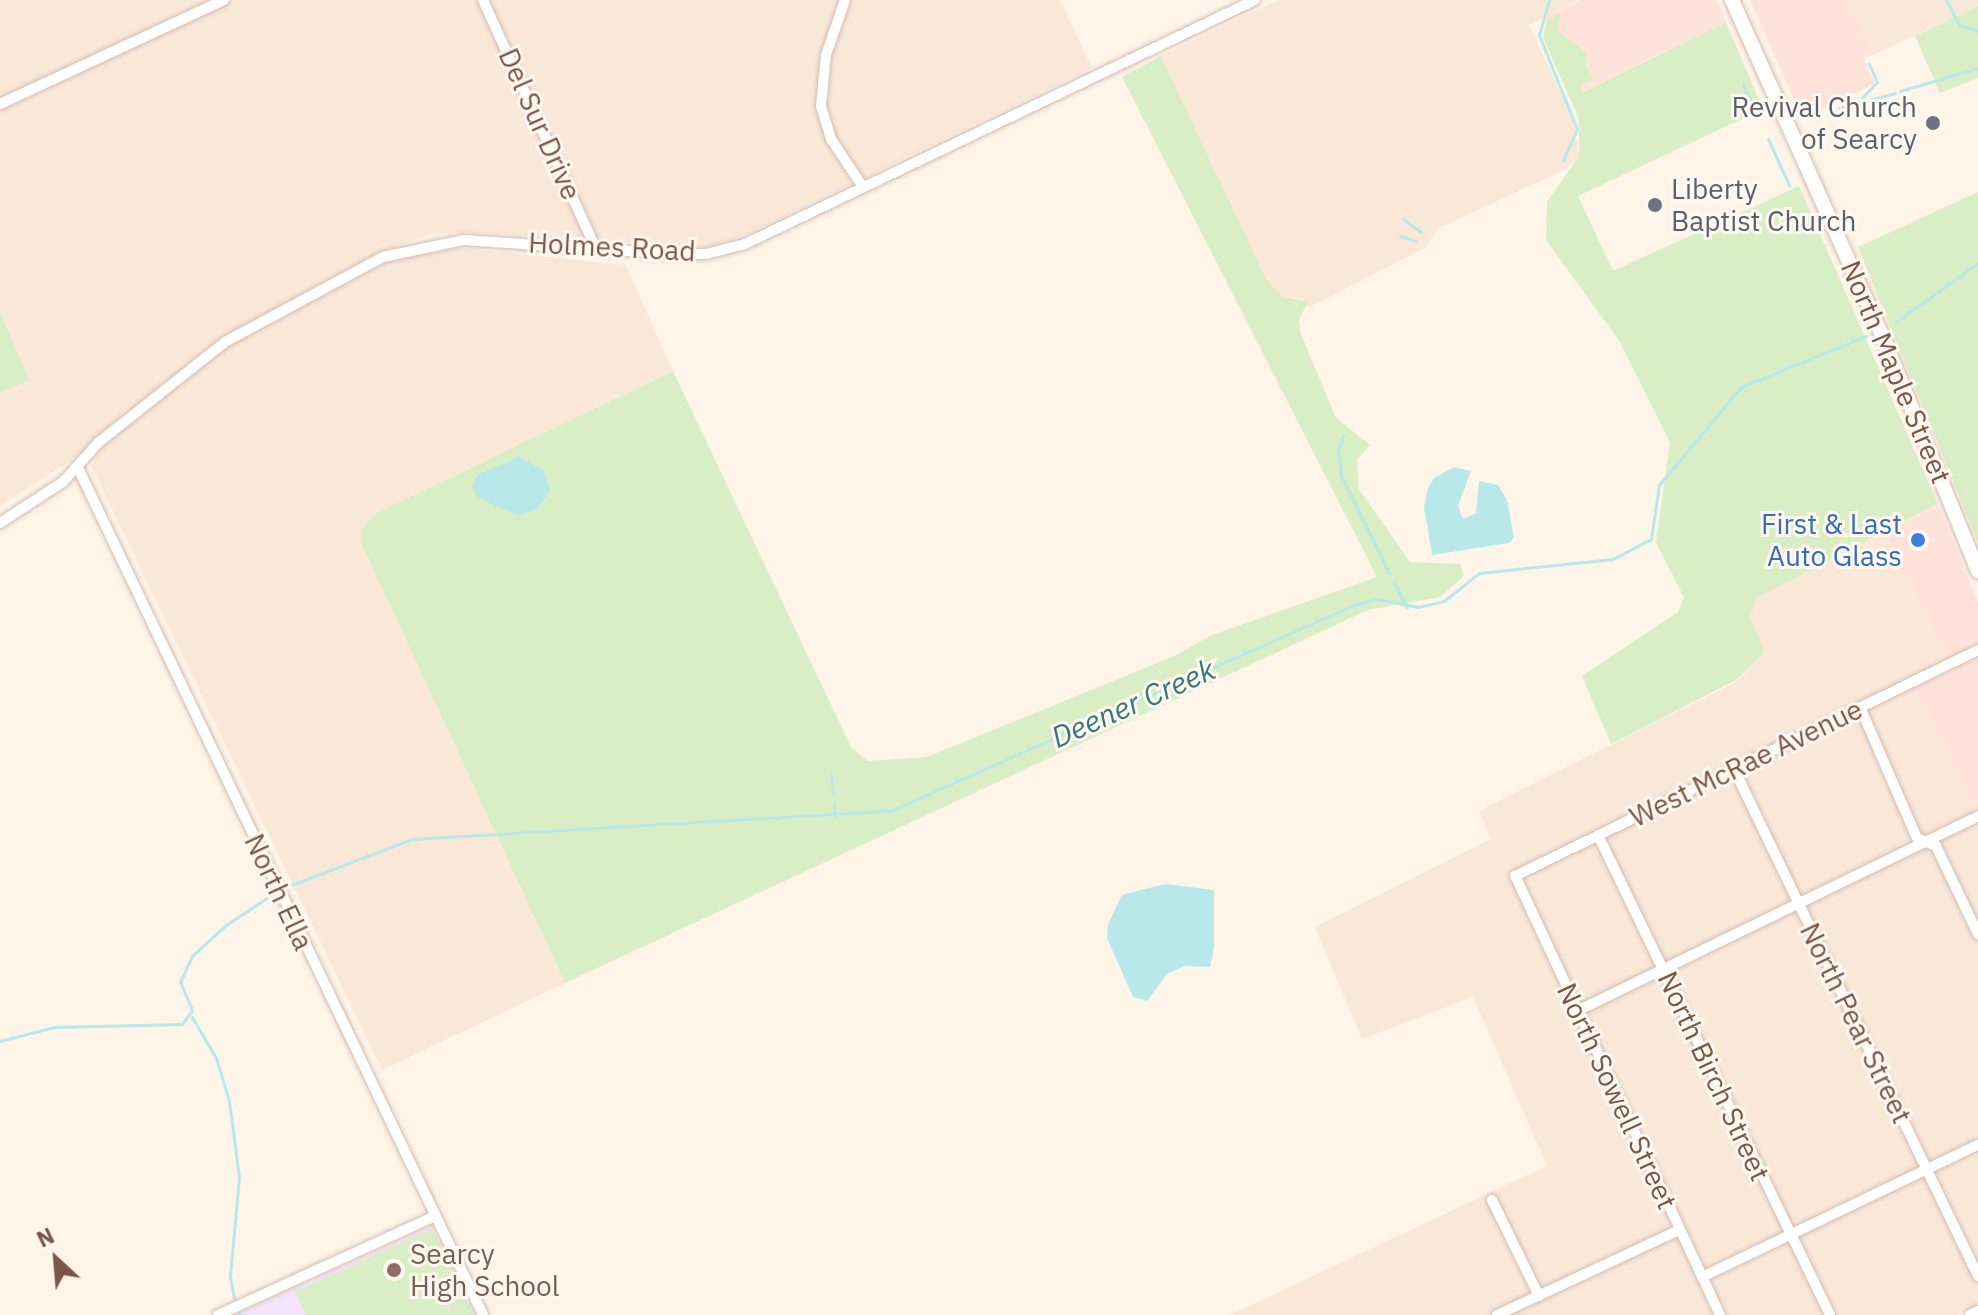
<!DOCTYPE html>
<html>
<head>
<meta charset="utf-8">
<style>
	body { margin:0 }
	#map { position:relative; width:1978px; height:1315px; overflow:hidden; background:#fef4e8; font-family:"IBM Plex Sans",sans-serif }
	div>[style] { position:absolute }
	.residential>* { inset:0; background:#f9e8d8 }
	.commercial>* { inset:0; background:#ffe3db }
	.education>* { inset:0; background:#f1e4fb }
	.green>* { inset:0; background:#d9eec4 }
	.water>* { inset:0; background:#b9e8eb }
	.stream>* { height:3px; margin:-1.5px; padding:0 1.5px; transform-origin:1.5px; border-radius:1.5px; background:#b9e8eb }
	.roads { filter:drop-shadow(0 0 2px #d5bcae) drop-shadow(0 0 2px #d5bcae) }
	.street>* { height:10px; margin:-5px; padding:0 5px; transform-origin:5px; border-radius:5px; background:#fff }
	.secondary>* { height:14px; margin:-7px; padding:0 7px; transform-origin:7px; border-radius:7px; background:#fff }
	.dots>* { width:22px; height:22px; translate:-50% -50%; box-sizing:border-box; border:4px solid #fff8f0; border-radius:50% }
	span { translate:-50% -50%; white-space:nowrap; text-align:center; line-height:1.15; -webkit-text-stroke:6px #fff8f0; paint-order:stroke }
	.worship-label { font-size:28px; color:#5b616d }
	.right { translate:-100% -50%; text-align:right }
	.left { translate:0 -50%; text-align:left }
	.street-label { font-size:28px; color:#7c5648 }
	.shop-label { font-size:28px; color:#366cbe }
	.education-label { font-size:28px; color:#785e54 }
	.water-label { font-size:30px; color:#37767b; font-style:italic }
	.north { position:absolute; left:16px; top:1219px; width:80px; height:80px; -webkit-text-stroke:6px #fff8f0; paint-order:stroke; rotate:334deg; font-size:22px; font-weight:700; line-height:32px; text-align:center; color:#7c5648 }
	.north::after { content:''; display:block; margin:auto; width:28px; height:36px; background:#7c5648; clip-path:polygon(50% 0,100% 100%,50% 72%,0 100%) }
</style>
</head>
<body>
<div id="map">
	<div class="residential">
		<i style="clip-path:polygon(0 0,1060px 0,1092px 68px,743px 236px,708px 247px,470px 232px,432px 234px,398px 245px,217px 341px,70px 461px,0 506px,0 393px,30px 380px,0 312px)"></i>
		<i style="clip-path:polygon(1279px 0,1578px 0,1529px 25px,1573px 118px,1579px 156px,1566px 169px,1439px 228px,1425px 248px,1309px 307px,1303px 299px,1282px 296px,1266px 279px,1161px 56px)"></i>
		<i style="clip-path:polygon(1848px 0,1978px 0,1978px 6px,1864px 59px,1869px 44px)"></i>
		<i style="clip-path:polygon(457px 248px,626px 265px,673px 371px,374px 514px,362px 529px,362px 545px,565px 983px,382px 1070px,91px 466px,105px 444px,227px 346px,384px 263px)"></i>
		<i style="clip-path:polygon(1884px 533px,1948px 660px,1508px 875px,1718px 1315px,1230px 1315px,1547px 1166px,1473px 997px,1362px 1039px,1315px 927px,1491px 839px,1479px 811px,1736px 682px,1765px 652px,1750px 618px,1758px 597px)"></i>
		<i style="clip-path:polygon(1915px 688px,1973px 808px,1978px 807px,1978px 1305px,1957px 1315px,1727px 1315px,1519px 878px)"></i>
	</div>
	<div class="commercial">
		<i style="clip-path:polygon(1580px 0,1717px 0,1726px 22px,1581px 92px,1545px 17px)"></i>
		<i style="clip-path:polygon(1750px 0,1848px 0,1869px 44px,1864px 59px,1875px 84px,1802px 118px)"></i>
		<i style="clip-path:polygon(1938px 504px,1978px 601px,1978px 646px,1948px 660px,1884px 533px)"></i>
		<i style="clip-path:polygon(1978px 658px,1978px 807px,1973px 809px,1915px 688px)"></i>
	</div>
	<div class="education">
		<i style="clip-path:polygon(432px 1226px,475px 1315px,235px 1315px)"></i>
	</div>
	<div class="green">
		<i style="clip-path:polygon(1978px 6px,1978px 78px,1940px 93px,1915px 36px)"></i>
		<i style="clip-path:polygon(1560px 14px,1558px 31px,1588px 54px,1586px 65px,1593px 79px,1580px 87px,1581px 93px,1726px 22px,1763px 109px,1578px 196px,1613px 271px,1799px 186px,1938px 504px,1758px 597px,1750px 617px,1765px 652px,1736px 680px,1611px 744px,1582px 676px,1678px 612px,1684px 597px,1656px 543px,1670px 442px,1620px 342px,1546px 240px,1547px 202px,1579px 156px,1579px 119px,1543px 37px,1547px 20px)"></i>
		<i style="clip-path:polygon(1161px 56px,1266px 279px,1282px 296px,1308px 302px,1299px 319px,1300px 332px,1336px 418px,1370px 445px,1357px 460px,1359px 489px,1410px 562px,1460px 564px,1464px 576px,1440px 597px,1368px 610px,565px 983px,362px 545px,362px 529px,374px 514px,673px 371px,851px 747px,868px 761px,927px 757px,1172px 657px,1212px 635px,1377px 577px,1122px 77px)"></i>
		<i style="clip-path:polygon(1978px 192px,1978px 542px,1858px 247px)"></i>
		<i style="clip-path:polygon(0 312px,30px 380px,0 393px)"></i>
		<i style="clip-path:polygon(432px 1229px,473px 1315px,306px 1315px,295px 1292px)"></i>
	</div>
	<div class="water">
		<i style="clip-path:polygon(519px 457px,543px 470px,550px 490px,538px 509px,519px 516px,478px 498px,472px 487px,477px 475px)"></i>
		<i style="clip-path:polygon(1454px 467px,1471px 471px,1458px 506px,1463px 519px,1476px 513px,1479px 481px,1498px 485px,1507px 500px,1514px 538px,1509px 543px,1432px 555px,1424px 507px,1428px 488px,1434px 478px)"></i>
		<i style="clip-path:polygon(1165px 884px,1214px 890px,1214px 947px,1210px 967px,1184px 966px,1167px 974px,1147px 1001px,1133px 997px,1107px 938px,1108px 924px,1122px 895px)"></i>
	</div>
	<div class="stream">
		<i style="left:1549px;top:0;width:36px;rotate:106deg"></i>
		<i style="left:1539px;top:35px;width:101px;rotate:68deg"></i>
		<i style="left:1577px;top:129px;width:35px;rotate:114deg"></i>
		<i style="left:1946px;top:0;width:27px;rotate:63deg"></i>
		<i style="left:1958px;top:24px;width:21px;rotate:19deg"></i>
		<i style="left:1743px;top:84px;width:34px;rotate:66deg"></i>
		<i style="left:1900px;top:91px;width:81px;rotate:-16.4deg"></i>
		<i style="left:1861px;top:99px;width:23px;rotate:-47deg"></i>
		<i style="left:1877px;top:82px;width:20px;rotate:-114deg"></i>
		<i style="left:1839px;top:108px;width:58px;rotate:-15deg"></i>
		<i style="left:1768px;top:139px;width:51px;rotate:65.5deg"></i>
		<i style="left:1403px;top:219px;width:22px;rotate:36deg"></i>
		<i style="left:1400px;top:236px;width:16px;rotate:18deg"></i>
		<i style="left:1896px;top:322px;width:101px;rotate:-35.7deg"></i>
		<i style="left:1343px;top:436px;width:15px;rotate:110deg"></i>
		<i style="left:1338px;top:450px;width:25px;rotate:83deg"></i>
		<i style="left:1341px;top:475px;width:109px;rotate:63.9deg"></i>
		<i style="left:1394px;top:582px;width:28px;rotate:63deg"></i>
		<i style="left:831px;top:775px;width:19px;rotate:84deg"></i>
		<i style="left:834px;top:804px;width:12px;rotate:85deg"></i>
		<i style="left:291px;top:885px;width:129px;rotate:-20.8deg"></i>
		<i style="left:412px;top:839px;width:479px;rotate:-3.4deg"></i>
		<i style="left:890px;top:811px;width:505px;rotate:-23.97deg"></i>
		<i style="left:1351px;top:606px;width:26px;rotate:-16deg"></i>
		<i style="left:1376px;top:599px;width:43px;rotate:10.8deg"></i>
		<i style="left:1418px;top:607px;width:27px;rotate:-13deg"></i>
		<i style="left:1444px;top:601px;width:45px;rotate:-38.7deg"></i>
		<i style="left:1479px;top:573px;width:135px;rotate:-6deg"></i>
		<i style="left:1613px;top:559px;width:43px;rotate:-27.8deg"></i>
		<i style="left:1651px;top:539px;width:55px;rotate:-81.6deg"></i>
		<i style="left:1659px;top:485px;width:128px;rotate:-50.1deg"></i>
		<i style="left:1741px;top:387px;width:135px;rotate:-22.2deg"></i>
		<i style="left:192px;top:1017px;width:48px;rotate:59.7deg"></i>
		<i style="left:216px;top:1058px;width:45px;rotate:73.2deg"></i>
		<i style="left:229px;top:1101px;width:77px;rotate:82.5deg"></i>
		<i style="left:239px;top:1177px;width:99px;rotate:95.2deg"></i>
		<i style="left:230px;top:1276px;width:23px;rotate:80deg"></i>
		<i style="left:0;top:1041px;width:56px;rotate:-14.5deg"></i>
		<i style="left:54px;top:1027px;width:128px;rotate:-1.3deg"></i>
		<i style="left:182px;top:1024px;width:17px;rotate:-54deg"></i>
		<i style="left:192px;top:1010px;width:30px;rotate:-113deg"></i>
		<i style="left:180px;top:982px;width:29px;rotate:-65deg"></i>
		<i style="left:192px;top:956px;width:46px;rotate:-42.4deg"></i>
		<i style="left:226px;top:925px;width:54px;rotate:-33.7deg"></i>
		<i style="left:239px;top:1313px;width:2px;rotate:63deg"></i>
	</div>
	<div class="roads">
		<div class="street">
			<i style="left:483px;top:0;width:273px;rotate:65.6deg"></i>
			<i style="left:845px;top:0;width:58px;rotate:109.1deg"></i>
			<i style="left:826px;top:55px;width:51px;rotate:95.6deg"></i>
			<i style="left:821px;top:106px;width:34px;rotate:73deg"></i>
			<i style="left:831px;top:139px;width:58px;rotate:56.3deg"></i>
			<i style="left:0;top:104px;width:247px;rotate:-24.9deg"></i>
			<i style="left:78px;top:468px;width:939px;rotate:64.44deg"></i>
			<i style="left:0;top:523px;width:75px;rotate:-33.1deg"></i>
			<i style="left:63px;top:482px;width:54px;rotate:-48deg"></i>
			<i style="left:99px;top:442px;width:161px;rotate:-38.4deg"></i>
			<i style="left:225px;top:342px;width:179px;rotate:-28.3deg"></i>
			<i style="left:383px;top:257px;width:83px;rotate:-11.9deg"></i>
			<i style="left:464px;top:240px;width:207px;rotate:3.9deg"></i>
			<i style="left:671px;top:254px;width:35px"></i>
			<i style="left:706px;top:254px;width:40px;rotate:-14.4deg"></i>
			<i style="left:745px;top:244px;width:565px;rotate:-25.57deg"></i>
			<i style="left:1860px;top:707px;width:143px;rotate:66.5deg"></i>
			<i style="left:1917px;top:838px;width:21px;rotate:23deg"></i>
			<i style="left:1936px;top:846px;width:98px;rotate:64.5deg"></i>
			<i style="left:1734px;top:769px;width:563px;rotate:64.3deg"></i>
			<i style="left:1598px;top:835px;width:533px;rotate:64.2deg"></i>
			<i style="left:1577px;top:1011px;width:446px;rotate:-25.9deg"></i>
			<i style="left:1492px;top:1200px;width:107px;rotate:63.9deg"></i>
			<i style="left:1702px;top:1277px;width:306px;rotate:-25.6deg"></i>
			<i style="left:218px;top:1315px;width:239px;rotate:-24.5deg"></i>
			<i style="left:1497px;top:1315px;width:201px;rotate:-25deg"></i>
			<i style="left:1720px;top:1315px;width:485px;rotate:-115deg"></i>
			<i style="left:1515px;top:876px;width:515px;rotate:-26.02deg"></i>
			<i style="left:1970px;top:1315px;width:9px;rotate:-27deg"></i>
		</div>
		<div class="secondary">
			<i style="left:1732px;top:0;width:380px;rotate:65.9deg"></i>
			<i style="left:1887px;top:347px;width:242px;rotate:67.9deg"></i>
		</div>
	</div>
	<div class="dots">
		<i style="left:1933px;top:123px;background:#6b7280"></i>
		<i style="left:1655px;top:205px;background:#6b7280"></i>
		<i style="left:1918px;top:540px;background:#3f7fe0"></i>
		<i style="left:394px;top:1270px;background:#8d6e63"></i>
	</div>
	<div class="worship-label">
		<span class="right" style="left:1917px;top:123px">Revival Church<br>of Searcy</span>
		<span class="left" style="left:1671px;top:205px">Liberty<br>Baptist Church</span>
	</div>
	<div class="street-label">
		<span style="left:540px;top:124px;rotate:66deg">Del Sur Drive</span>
		<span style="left:612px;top:247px;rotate:3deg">Holmes Road</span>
		<span style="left:1896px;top:372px;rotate:67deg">North Maple Street</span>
		<span style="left:1746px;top:763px;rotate:-26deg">West McRae Avenue</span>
		<span style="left:279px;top:892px;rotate:65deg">North Ella</span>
		<span style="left:1856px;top:1023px;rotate:64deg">North Pear Street</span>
		<span style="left:1714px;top:1076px;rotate:65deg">North Birch Street</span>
		<span style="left:1617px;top:1096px;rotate:65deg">North Sowell Street</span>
	</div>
	<div class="shop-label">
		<span class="right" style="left:1902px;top:540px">First &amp; Last<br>Auto Glass</span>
	</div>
	<div class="education-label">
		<span class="left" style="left:410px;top:1270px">Searcy<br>High School</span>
	</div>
	<div class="water-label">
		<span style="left:1133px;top:703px;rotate:-24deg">Deener Creek</span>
	</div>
	<div class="north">N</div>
</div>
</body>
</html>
